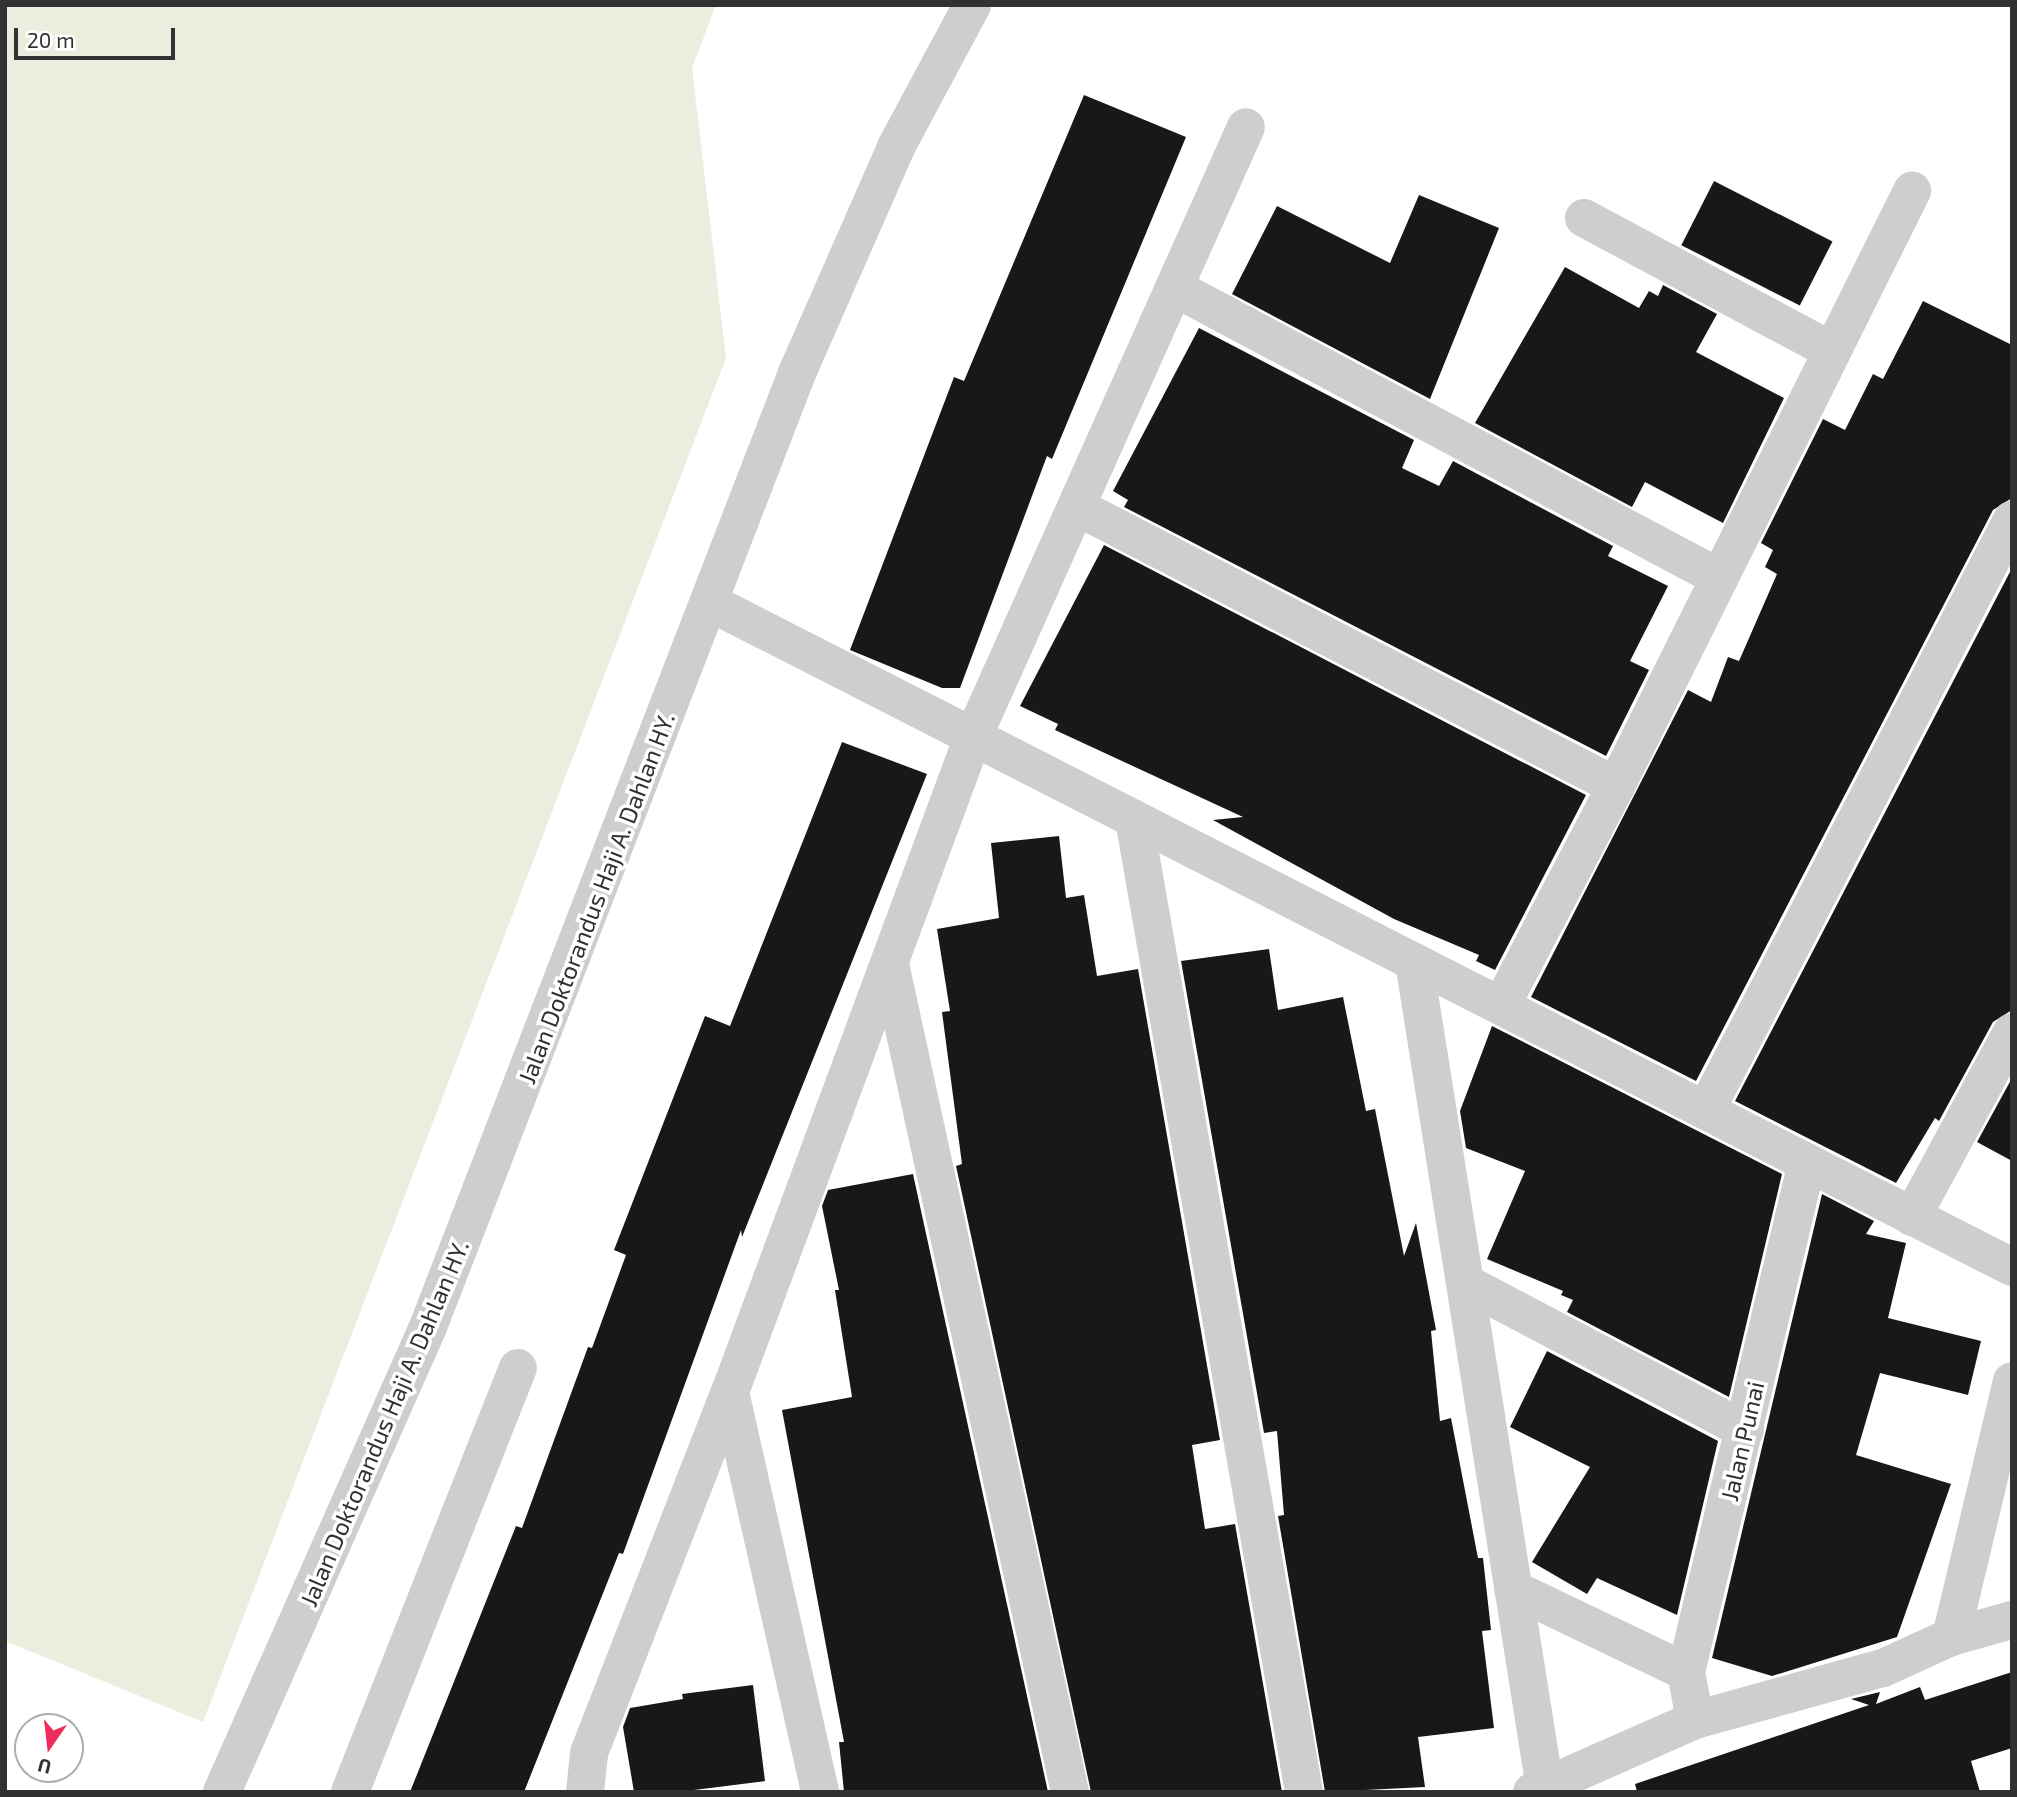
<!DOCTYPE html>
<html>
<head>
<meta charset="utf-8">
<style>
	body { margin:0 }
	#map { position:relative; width:2017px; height:1797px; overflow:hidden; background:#fff; font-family:"Exo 2",sans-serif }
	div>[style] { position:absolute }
	.green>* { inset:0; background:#eaeedf }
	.building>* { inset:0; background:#181818; transform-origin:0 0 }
	.minor>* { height:38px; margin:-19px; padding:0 19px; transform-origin:19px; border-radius:19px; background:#cecece }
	span { translate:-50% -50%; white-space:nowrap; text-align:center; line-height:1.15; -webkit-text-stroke:7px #fff; paint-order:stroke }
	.street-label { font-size:24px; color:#313131 }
	.frame { position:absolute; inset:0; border:7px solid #313131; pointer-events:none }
	.north { position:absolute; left:14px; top:1713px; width:70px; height:70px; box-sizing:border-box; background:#fff; border:2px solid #adadad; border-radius:50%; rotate:194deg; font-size:19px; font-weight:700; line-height:28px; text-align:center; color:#313131 }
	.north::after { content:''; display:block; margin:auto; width:24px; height:32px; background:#ee2d5c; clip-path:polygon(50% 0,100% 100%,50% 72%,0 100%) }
	.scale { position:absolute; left:14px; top:28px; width:161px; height:32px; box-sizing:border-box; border:4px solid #313131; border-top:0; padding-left:9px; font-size:21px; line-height:24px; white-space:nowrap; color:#313131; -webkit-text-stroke:5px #fff; paint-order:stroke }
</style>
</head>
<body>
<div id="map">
	<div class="green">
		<i style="clip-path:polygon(5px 5px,716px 5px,692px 68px,726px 358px,203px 1722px,5px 1641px)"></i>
	</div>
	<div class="building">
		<i style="clip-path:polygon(1084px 95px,1186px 137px,1052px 459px,1047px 456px,960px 688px,942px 688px,850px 650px,954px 377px,964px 381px)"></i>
		<i style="left:1714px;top:181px;width:133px;height:72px;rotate:27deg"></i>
		<i style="clip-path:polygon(1419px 195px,1499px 228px,1430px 399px,1232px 294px,1277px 206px,1390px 263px)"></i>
		<i style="clip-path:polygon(1565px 267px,1639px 308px,1649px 291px,1658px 296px,1663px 285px,1717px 314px,1696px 352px,1784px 398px,1723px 523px,1645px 482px,1632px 507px,1475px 423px)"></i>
		<i style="clip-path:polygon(1923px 301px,2012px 345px,2012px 498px,1993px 510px,1696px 1081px,1531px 997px,1688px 690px,1711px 702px,1728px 657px,1739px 661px,1777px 574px,1765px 567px,1773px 550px,1761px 543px,1823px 419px,1845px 430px,1873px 374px,1883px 379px)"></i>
		<i style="clip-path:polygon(1199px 328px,1414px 440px,1402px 468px,1439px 486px,1453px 461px,1613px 546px,1608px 556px,1668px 586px,1630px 661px,1649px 670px,1606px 756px,1124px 507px,1128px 500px,1113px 491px)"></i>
		<i style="clip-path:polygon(1104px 545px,1586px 795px,1495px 970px,1476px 961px,1479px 955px,1394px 919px,1213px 820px,1243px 817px,1055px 730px,1058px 724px,1020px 706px)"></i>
		<i style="clip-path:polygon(2012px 568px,2012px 1010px,1993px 1022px,1939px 1121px,1935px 1118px,1896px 1183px,1735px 1101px)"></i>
		<i style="clip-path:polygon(842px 742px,927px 774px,742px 1237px,741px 1230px,623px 1554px,619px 1553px,524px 1792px,410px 1792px,516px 1526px,522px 1528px,588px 1347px,592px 1348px,626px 1255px,614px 1250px,705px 1016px,730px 1026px)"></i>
		<i style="clip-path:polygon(1059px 836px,1066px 898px,1084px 895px,1097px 976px,1138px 969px,1220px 1440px,1192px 1445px,1205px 1529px,1235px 1524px,1282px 1792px,1091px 1792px,956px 1166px,962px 1164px,942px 1012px,950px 1011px,937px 929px,999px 918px,991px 843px)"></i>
		<i style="clip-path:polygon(1269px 949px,1278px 1010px,1343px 997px,1366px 1111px,1375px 1109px,1404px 1256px,1416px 1223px,1436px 1330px,1431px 1331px,1440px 1421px,1451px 1418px,1478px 1558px,1483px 1558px,1491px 1630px,1482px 1631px,1494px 1728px,1418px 1737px,1425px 1787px,1325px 1792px,1278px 1516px,1284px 1515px,1277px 1431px,1264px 1433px,1181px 961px)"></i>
		<i style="clip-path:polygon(1492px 1026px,1782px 1174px,1729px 1397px,1567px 1312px,1573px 1300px,1561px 1295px,1563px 1291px,1487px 1259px,1525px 1171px,1466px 1148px,1460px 1111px)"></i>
		<i style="clip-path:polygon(2012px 1078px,2012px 1161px,1977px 1142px)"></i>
		<i style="clip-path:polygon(913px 1174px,1048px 1792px,844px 1792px,839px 1742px,844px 1742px,782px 1410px,852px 1397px,835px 1290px,839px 1290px,822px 1206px,828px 1190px)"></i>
		<i style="clip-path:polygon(1822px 1194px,1874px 1221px,1866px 1234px,1906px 1243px,1888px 1318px,1981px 1341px,1968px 1395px,1880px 1373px,1856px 1455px,1951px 1484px,1897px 1637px,1772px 1676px,1712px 1658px)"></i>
		<i style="clip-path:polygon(1547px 1351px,1718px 1441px,1677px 1615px,1597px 1578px,1587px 1594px,1532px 1562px,1590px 1467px,1510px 1427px)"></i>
		<i style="clip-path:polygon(2012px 1672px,2012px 1748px,1971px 1761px,1980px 1792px,1637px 1792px,1635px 1784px,1869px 1705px,1851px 1699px,1880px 1692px,1876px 1704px,1920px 1687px,1925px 1700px)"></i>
		<i style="clip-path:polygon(753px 1685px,765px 1781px,678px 1792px,634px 1792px,623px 1727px,630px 1708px,683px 1699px,682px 1694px)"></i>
	</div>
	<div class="minor">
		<i style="left:1584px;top:218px;width:281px;rotate:28.2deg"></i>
		<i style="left:1175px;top:288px;width:617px;rotate:28.02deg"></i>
		<i style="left:1079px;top:508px;width:605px;rotate:27.37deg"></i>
		<i style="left:711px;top:603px;width:1461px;rotate:27.04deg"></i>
		<i style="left:1134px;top:819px;width:988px;rotate:80.09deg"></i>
		<i style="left:1414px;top:962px;width:836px;rotate:80.99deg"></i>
		<i style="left:890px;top:964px;width:847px;rotate:77.74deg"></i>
		<i style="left:1501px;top:1006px;width:248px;rotate:-62.4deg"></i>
		<i style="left:1616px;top:786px;width:665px;rotate:-63.55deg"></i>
		<i style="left:1706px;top:1110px;width:665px;rotate:-62.59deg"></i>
		<i style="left:1912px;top:1217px;width:210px;rotate:-61.6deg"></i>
		<i style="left:1467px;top:1284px;width:314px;rotate:27.7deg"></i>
		<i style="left:730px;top:1392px;width:410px;rotate:77.3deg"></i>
		<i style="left:1513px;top:1589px;width:192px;rotate:25.6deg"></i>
		<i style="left:1951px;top:1637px;width:263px;rotate:-76.6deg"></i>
		<i style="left:1695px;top:1720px;width:49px;rotate:-100.6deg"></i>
		<i style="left:1686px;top:1672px;width:524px;rotate:-76.65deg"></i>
		<i style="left:222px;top:1792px;width:509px;rotate:-66.11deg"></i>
		<i style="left:428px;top:1327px;width:1023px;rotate:-68.85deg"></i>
		<i style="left:797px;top:373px;width:247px;rotate:-66.3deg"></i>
		<i style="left:896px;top:147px;width:161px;rotate:-61.8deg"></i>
		<i style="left:350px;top:1792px;width:456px;rotate:-68.4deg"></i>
		<i style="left:585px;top:1792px;width:39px;rotate:-84deg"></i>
		<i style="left:589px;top:1753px;width:388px;rotate:-68.7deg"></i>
		<i style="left:730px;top:1392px;width:699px;rotate:-69.65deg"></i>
		<i style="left:973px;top:737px;width:668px;rotate:-65.89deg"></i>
		<i style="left:1532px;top:1792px;width:178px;rotate:-23.8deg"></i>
		<i style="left:1695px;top:1720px;width:195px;rotate:-15.5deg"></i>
		<i style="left:1883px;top:1668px;width:75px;rotate:-24.5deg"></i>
		<i style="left:1951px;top:1637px;width:63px;rotate:-15.6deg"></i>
	</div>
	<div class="street-label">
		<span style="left:596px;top:898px;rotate:-69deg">Jalan Doktorandus Haji A. Dahlan HY.</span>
		<span style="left:384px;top:1423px;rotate:-67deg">Jalan Doktorandus Haji A. Dahlan HY.</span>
		<span style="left:1742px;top:1441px;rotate:-77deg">Jalan Punai</span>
	</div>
	<div class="frame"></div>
	<div class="north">U</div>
	<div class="scale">20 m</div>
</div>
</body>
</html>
